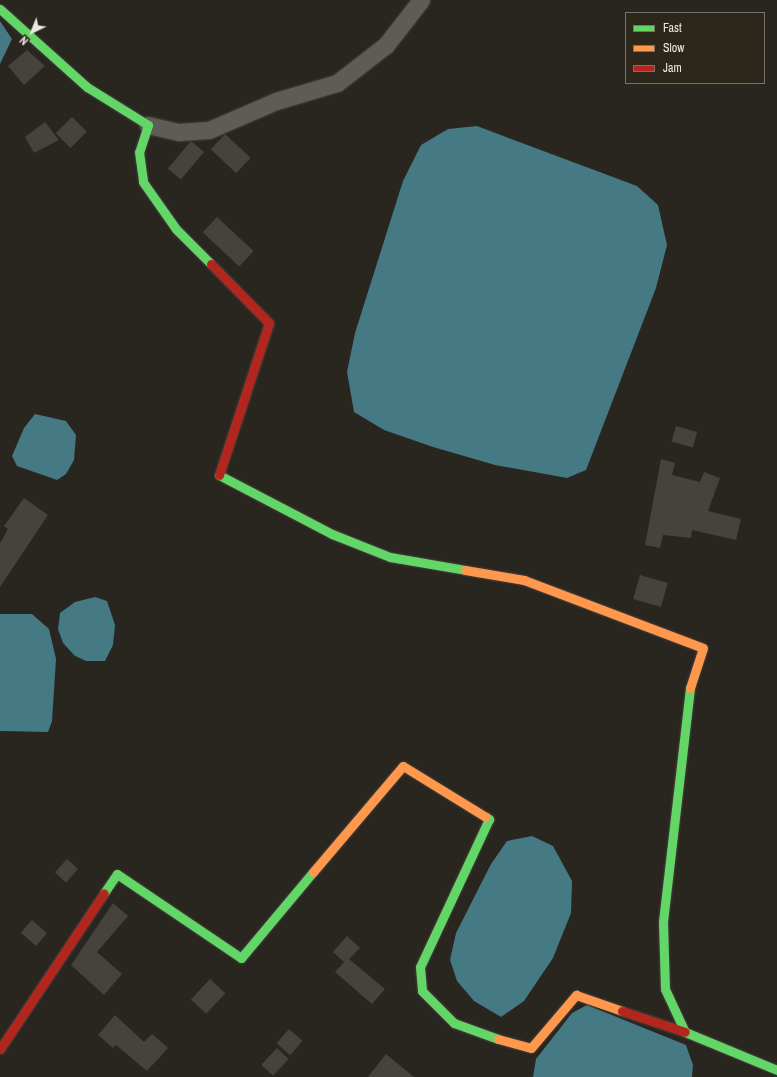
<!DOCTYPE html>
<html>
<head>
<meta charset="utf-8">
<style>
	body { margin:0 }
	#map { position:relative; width:777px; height:1077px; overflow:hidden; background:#29251f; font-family:"Archivo Narrow",sans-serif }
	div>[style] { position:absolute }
	.water>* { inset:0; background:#457983 }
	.building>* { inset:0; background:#46423d; transform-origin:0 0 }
	.roads { filter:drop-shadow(0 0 1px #45423c) drop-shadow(0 0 1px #45423c) }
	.street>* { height:17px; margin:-8.5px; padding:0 8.5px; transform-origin:8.5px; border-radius:8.5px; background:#5f5c57 }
	.fast>* { height:9px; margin:-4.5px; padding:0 4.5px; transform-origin:4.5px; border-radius:4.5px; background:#63d668 }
	.slow>* { height:9px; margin:-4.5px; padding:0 4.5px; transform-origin:4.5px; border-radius:4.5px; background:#ff974d }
	.jam>* { height:9px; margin:-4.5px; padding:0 4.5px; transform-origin:4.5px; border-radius:4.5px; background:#b3261e }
	span { translate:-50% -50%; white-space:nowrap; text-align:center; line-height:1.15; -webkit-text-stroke:3.5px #2d261b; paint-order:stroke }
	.legend { position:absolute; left:625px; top:12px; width:140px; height:72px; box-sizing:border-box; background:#2d261b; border:1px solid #79746a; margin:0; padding:5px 7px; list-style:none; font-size:12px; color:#ece8e0 }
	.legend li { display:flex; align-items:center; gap:8px; height:20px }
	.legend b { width:20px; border:1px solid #79746a }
	.north { position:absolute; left:12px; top:12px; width:40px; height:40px; -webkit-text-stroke:3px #2d261b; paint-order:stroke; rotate:223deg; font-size:11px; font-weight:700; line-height:16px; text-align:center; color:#ece8e0 }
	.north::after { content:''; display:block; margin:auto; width:14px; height:18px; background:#ece8e0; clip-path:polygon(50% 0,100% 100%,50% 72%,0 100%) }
</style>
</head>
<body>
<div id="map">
	<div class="water">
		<i style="clip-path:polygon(0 21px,12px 39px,0 64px)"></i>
		<i style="clip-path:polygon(477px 126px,637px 186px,658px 205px,667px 245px,656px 288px,586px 470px,567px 478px,495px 465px,433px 447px,384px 430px,354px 412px,347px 372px,355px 333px,403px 181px,421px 145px,448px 129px)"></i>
		<i style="clip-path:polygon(35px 414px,66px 421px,76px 435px,74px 460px,66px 474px,57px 480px,17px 466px,12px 456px,24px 428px)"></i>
		<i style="clip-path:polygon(95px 597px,107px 601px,115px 625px,113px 645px,105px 661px,86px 661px,75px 656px,63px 643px,58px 629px,60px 613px,75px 602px)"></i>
		<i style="clip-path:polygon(0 614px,32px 614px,49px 629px,56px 659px,52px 721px,48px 732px,0 731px)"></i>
		<i style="clip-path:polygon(532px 836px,553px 846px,572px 881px,571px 913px,553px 958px,524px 1001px,501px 1017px,474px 1001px,457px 981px,450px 960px,456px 933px,491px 864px,507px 841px)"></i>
		<i style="clip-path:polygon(587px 1005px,686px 1045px,693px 1065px,692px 1077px,533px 1077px,536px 1059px,572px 1013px)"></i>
	</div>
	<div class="building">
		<i style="clip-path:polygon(27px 50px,45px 66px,24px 85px,8px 66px)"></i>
		<i style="left:72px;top:117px;width:21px;height:23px;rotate:45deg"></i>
		<i style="clip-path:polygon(45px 122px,59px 140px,34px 153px,25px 137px)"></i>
		<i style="left:225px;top:134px;width:35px;height:21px;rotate:43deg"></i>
		<i style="left:191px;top:141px;width:17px;height:36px;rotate:40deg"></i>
		<i style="left:217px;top:217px;width:50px;height:21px;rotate:43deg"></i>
		<i style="left:676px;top:426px;width:22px;height:16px;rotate:16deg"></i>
		<i style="clip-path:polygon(661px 459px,675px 463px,672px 475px,700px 482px,704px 472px,720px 478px,708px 511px,741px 519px,736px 540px,692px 530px,691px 538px,663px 535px,660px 548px,645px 545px)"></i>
		<i style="clip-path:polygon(24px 498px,48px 515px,0 587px,0 543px,8px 529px,4px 526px)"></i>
		<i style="left:640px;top:575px;width:29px;height:25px;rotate:16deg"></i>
		<i style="left:67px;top:859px;width:15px;height:18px;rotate:42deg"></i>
		<i style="clip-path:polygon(113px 903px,128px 916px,97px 952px,122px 974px,104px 995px,71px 965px)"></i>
		<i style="left:32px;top:920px;width:20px;height:17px;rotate:41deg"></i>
		<i style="clip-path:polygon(347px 936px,360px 948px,349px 959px,385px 989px,372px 1004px,335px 972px,344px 962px,333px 952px)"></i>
		<i style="left:210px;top:979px;width:21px;height:28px;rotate:43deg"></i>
		<i style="clip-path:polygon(115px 1015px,144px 1042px,152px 1034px,168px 1048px,147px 1071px,116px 1045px,113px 1048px,98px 1035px)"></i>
		<i style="left:289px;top:1029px;width:18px;height:19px;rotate:41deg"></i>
		<i style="left:277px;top:1048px;width:16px;height:23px;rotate:43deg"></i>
		<i style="clip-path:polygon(386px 1054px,414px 1077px,368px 1077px)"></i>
	</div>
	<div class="roads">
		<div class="street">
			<i style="left:148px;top:125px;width:32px;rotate:13deg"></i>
			<i style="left:179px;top:132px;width:30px;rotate:-4deg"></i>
			<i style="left:209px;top:130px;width:73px;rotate:-23.4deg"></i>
			<i style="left:276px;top:101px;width:64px;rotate:-16.4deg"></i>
			<i style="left:337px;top:83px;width:62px;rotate:-37.8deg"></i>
			<i style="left:386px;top:45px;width:57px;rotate:-52.1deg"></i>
		</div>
		<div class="fast">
			<i style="left:0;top:9px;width:117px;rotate:41.9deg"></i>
			<i style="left:87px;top:87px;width:72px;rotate:31.9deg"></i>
			<i style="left:148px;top:125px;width:28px;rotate:108deg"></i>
			<i style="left:139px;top:152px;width:30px;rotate:82deg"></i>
			<i style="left:143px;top:182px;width:57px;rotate:54.9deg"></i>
			<i style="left:176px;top:229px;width:49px;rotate:45deg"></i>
			<i style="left:219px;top:475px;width:127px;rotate:27.6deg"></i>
			<i style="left:332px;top:534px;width:62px;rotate:21.6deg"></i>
			<i style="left:390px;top:557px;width:76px;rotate:9.8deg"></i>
			<i style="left:690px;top:688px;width:236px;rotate:96.6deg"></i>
			<i style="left:663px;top:922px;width:67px;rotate:88.3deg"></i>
			<i style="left:665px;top:989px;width:47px;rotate:65.1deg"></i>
			<i style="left:685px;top:1032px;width:100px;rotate:22.4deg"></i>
			<i style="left:486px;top:817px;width:4px;rotate:34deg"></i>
			<i style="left:489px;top:819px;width:163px;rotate:115deg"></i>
			<i style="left:420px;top:967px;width:24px;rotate:85deg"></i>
			<i style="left:422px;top:991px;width:45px;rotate:45deg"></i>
			<i style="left:454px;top:1023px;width:47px;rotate:20deg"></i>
			<i style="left:104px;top:893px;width:23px;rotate:-56deg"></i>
			<i style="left:117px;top:874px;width:150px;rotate:34.1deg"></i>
			<i style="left:241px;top:958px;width:112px;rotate:-50.1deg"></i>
		</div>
		<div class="slow">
			<i style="left:465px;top:570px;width:60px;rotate:9.6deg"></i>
			<i style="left:524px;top:580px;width:191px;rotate:20.8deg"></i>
			<i style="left:703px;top:648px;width:42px;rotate:108deg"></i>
			<i style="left:313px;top:872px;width:139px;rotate:-49.7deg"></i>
			<i style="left:403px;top:766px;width:97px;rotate:31.6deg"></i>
			<i style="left:498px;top:1039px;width:34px;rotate:15deg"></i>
			<i style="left:531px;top:1048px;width:70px;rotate:-49.7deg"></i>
			<i style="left:576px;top:995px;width:49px;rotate:19.2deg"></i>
		</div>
		<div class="jam">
			<i style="left:211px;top:264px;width:83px;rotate:45.5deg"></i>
			<i style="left:269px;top:323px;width:160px;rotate:108.2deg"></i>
			<i style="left:622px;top:1011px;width:66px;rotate:18.4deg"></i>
			<i style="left:0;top:1049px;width:187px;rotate:-56.3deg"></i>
		</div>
	</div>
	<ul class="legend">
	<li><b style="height:5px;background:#63d668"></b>Fast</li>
	<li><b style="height:5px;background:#ff974d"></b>Slow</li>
	<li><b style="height:5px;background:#b3261e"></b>Jam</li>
	</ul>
	<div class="north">N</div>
</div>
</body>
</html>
